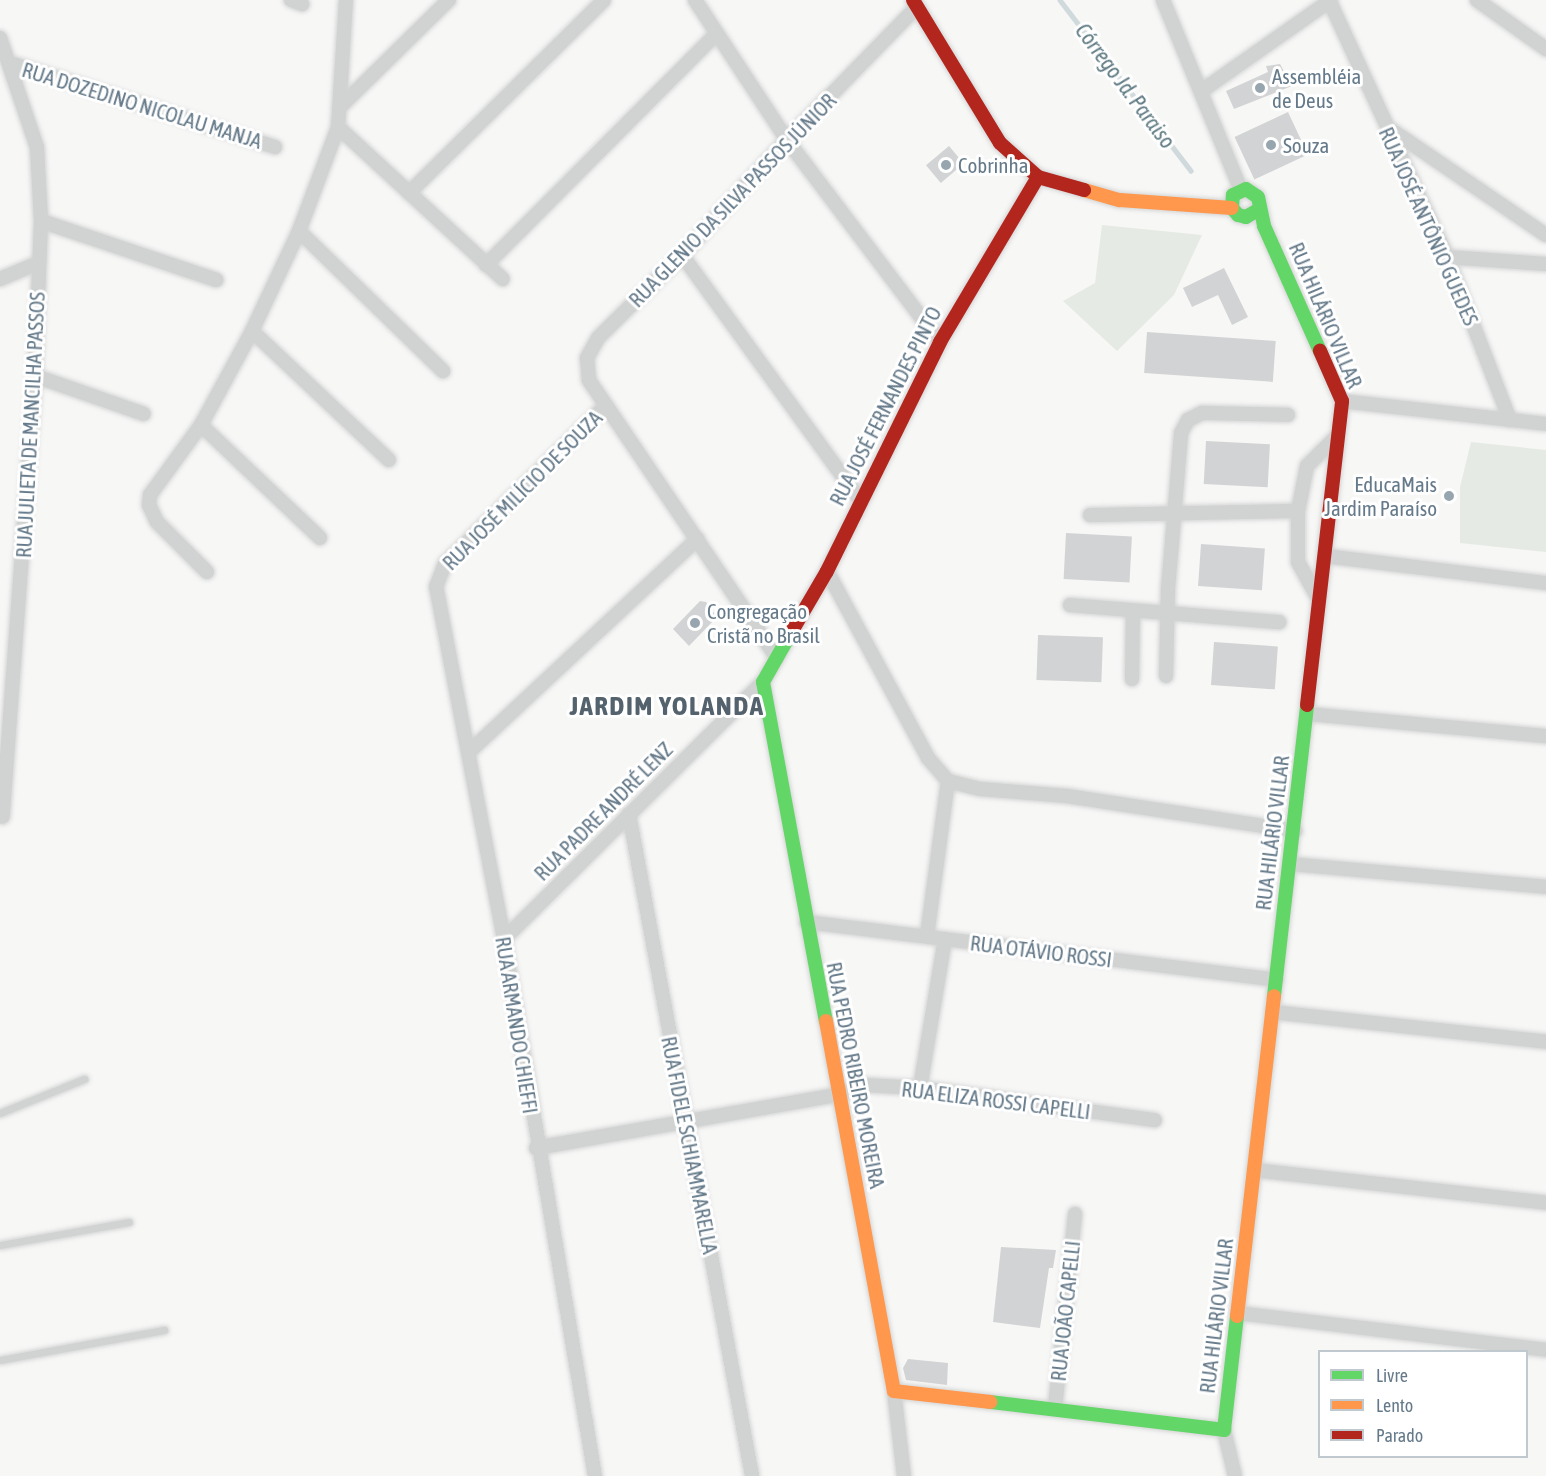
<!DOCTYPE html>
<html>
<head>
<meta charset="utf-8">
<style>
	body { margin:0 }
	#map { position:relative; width:1546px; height:1476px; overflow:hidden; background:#f7f7f6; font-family:"Asap Condensed",sans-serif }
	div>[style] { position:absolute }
	.green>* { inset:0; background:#e6eae4 }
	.stream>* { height:4.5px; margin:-2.25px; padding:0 2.25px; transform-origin:2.25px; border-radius:2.25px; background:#d0d9dc }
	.building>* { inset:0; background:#d2d3d4; transform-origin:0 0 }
	.roads { filter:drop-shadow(0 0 2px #d4d5d5) drop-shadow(0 0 2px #d4d5d5) }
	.lane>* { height:7px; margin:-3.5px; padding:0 3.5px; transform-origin:3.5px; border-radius:3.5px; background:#d1d2d2 }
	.street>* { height:14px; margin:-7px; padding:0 7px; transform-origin:7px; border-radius:7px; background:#d1d2d2 }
	.fast>* { height:14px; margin:-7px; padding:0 7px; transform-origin:7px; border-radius:7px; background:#63d668 }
	.slow>* { height:14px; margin:-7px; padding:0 7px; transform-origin:7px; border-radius:7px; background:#ff974d }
	.jam>* { height:14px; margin:-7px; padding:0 7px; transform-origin:7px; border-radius:7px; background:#b3261e }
	.dots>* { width:16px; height:16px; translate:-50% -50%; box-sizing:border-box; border:3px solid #fff; border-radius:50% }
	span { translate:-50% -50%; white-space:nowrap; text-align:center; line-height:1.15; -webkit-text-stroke:6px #fff; paint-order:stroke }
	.poi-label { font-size:21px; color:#647989 }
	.left { translate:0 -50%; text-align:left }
	.right { translate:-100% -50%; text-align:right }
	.street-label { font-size:21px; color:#647989 }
	.water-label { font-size:22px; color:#607b84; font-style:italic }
	.district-label { font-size:27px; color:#53626d; font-weight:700; letter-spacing:1.5px }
	.legend { position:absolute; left:1318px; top:1350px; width:210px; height:108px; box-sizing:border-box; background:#fff; border:2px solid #c1c9d0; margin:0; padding:8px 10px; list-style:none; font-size:18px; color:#647989 }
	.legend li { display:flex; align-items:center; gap:12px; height:30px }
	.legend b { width:30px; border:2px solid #c1c9d0 }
</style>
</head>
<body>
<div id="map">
	<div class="green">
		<i style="clip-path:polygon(1102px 225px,1202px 235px,1174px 295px,1117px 351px,1063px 301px,1095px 283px)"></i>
		<i style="clip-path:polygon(1471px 442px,1546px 450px,1546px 552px,1460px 543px,1460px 487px)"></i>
	</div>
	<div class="stream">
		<i style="left:1060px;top:0;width:215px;rotate:52.5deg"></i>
	</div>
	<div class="building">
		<i style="clip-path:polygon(1280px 64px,1292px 86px,1234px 109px,1226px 91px,1268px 72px,1266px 66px)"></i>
		<i style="left:1288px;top:112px;width:47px;height:59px;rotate:65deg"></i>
		<i style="left:949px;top:146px;width:23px;height:30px;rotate:50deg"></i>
		<i style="clip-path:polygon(1224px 268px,1248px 317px,1232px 325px,1218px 295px,1192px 307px,1183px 288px)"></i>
		<i style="left:1147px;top:332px;width:129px;height:41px;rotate:4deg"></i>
		<i style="left:1206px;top:441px;width:64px;height:43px;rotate:3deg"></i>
		<i style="left:1066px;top:533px;width:66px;height:46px;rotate:3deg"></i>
		<i style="left:1201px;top:544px;width:64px;height:42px;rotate:4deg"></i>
		<i style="clip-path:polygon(700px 601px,706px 602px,717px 617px,689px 646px,673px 629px)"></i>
		<i style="left:1038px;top:635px;width:65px;height:45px;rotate:2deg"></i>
		<i style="left:1214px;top:642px;width:64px;height:43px;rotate:4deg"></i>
		<i style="clip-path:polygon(1001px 1247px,1056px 1250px,1053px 1268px,1049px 1268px,1040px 1328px,993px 1322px)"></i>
		<i style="clip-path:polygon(908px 1359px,948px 1363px,947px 1385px,906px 1380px,903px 1368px)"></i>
	</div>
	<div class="roads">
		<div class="lane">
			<i style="left:0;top:1113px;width:91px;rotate:-22deg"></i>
			<i style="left:0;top:1245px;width:131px;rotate:-10.1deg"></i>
			<i style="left:0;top:1360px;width:167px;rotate:-10.4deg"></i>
		</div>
		<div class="street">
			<i style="left:291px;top:0;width:12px;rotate:20deg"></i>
			<i style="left:695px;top:0;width:168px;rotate:56.7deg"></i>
			<i style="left:787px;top:140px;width:253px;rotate:52.9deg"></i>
			<i style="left:1163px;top:0;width:205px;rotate:67.7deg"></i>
			<i style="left:1329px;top:0;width:283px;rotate:65.3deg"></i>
			<i style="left:1447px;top:257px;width:175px;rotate:68.9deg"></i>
			<i style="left:1477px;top:0;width:85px;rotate:35.4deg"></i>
			<i style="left:0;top:38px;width:115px;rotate:71.3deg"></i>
			<i style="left:37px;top:147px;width:74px;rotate:86.9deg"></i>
			<i style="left:41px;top:221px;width:155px;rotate:92.2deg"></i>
			<i style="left:35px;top:376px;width:442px;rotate:94.2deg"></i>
			<i style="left:10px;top:63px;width:278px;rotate:17.6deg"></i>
			<i style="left:1203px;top:90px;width:156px;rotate:-35.1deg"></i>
			<i style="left:342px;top:105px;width:150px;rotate:-44.5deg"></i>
			<i style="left:338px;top:127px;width:224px;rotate:42.7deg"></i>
			<i style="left:1387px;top:127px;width:192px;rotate:34.2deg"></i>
			<i style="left:409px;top:193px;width:274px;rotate:-44.7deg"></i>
			<i style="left:41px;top:221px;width:185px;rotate:18.6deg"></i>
			<i style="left:299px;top:231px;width:201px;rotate:44.2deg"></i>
			<i style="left:682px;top:255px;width:301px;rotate:54deg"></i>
			<i style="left:1447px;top:257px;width:99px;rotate:4deg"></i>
			<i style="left:486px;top:265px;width:327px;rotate:-45.1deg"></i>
			<i style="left:0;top:279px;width:41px;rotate:-22.8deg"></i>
			<i style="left:252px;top:331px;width:188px;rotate:43.3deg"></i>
			<i style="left:35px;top:376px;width:115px;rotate:19.2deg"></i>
			<i style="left:1342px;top:401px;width:205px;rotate:6.4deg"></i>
			<i style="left:201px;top:425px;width:164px;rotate:43.5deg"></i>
			<i style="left:1090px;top:515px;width:208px;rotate:-1.1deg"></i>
			<i style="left:1325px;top:556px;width:223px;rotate:7deg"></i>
			<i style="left:827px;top:571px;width:213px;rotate:61.6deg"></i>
			<i style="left:928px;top:758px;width:30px;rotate:49deg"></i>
			<i style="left:948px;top:781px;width:34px;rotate:14deg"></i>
			<i style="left:981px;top:789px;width:86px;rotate:4.7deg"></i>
			<i style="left:1067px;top:796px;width:231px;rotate:8.7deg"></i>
			<i style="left:207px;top:572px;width:71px;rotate:-135deg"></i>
			<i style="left:157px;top:522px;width:19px;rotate:-115deg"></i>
			<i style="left:149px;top:505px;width:10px;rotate:-84deg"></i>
			<i style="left:150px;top:495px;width:87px;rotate:-53.9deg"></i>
			<i style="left:201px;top:425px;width:107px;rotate:-61.5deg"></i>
			<i style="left:252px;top:331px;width:110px;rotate:-64.8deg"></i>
			<i style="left:299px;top:231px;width:111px;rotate:-69.4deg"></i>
			<i style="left:338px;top:127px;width:127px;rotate:-86.4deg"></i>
			<i style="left:1319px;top:600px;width:43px;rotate:-118.9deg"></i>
			<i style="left:1298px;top:562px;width:51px;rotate:-90deg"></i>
			<i style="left:1298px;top:511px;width:46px;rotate:-78.7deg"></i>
			<i style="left:1307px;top:466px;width:44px;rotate:-45deg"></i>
			<i style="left:1070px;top:605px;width:210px;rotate:4.7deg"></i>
			<i style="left:777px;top:658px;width:336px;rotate:-124.1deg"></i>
			<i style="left:589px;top:380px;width:22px;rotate:-95deg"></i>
			<i style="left:587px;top:358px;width:23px;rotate:-61deg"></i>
			<i style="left:598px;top:338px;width:118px;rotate:-44.7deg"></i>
			<i style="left:682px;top:255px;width:156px;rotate:-47.6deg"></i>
			<i style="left:787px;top:140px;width:186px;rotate:-45.7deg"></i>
			<i style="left:1166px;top:676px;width:87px;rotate:-88.7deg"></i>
			<i style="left:1168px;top:589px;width:157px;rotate:-85.2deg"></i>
			<i style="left:1181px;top:433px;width:15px;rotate:-62deg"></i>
			<i style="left:1188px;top:420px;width:16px;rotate:-27deg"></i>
			<i style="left:1202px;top:413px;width:86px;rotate:1.3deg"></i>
			<i style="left:1132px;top:679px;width:68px;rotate:-89.2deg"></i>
			<i style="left:1308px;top:714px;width:239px;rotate:5.3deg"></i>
			<i style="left:470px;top:751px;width:311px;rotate:-43deg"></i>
			<i style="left:629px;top:814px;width:673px;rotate:79.47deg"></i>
			<i style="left:1290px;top:864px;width:257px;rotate:5.1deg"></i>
			<i style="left:806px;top:922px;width:474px;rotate:7deg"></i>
			<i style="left:927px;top:936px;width:156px;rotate:-82.3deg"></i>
			<i style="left:504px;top:939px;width:365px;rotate:-44.8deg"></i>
			<i style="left:1272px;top:1012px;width:276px;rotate:6.2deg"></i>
			<i style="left:920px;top:1088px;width:151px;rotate:-80.5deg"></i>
			<i style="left:536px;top:1148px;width:307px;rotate:-10deg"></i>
			<i style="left:838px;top:1095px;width:28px;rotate:-21deg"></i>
			<i style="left:864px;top:1085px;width:56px;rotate:3.1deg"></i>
			<i style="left:920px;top:1088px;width:237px;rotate:7.8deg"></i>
			<i style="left:1254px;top:1170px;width:294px;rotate:6.4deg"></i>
			<i style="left:1237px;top:1313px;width:311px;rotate:6.8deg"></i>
			<i style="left:894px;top:1391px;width:86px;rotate:83.3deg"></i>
			<i style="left:1055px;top:1408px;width:195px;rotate:-84.1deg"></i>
			<i style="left:1224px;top:1430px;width:47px;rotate:76.6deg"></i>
			<i style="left:595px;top:1476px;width:545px;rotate:-99.62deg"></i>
			<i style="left:504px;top:939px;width:359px;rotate:-100.9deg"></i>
			<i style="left:436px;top:587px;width:25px;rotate:-69deg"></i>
			<i style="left:445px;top:564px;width:226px;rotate:-44.6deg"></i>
		</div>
		<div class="fast">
			<i style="left:1258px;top:210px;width:14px;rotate:150deg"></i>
			<i style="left:1246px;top:217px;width:8px;rotate:-166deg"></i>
			<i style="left:1238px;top:215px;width:9px;rotate:-131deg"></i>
			<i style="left:1232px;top:208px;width:13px;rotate:-86deg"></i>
			<i style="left:1233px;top:195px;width:14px;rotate:-25deg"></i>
			<i style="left:1246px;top:189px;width:14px;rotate:34deg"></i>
			<i style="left:1258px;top:197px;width:30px;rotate:78deg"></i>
			<i style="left:1264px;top:226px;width:137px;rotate:65.9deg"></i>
			<i style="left:792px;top:631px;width:59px;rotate:119.6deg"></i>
			<i style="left:763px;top:682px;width:345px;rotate:79.5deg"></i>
			<i style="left:1274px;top:996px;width:293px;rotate:-83.5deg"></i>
			<i style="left:990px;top:1402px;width:236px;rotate:6.8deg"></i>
			<i style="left:1224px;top:1430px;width:115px;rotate:-83.5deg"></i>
		</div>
		<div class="slow">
			<i style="left:1084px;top:190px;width:37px;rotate:16deg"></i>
			<i style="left:1120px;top:200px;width:112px;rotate:4.1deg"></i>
			<i style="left:826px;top:1021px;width:376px;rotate:79.6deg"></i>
			<i style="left:894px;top:1391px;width:97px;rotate:6.5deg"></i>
			<i style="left:1237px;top:1316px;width:322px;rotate:-83.4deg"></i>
		</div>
		<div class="jam">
			<i style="left:913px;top:0;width:167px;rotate:58.7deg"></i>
			<i style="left:1000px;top:143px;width:51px;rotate:41.8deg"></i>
			<i style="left:1038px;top:177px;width:48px;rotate:15.8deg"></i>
			<i style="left:792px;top:631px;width:69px;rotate:-59.7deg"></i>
			<i style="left:827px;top:571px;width:255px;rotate:-63.7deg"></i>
			<i style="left:940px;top:342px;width:192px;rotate:-59.3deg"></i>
			<i style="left:1307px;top:705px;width:306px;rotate:-83.4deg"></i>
			<i style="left:1342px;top:401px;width:55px;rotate:-113.7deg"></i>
		</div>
	</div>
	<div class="dots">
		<i style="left:1260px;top:88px;background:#97a5af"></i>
		<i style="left:1271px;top:145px;background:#97a5af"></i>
		<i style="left:946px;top:165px;background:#97a5af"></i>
		<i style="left:1449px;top:496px;background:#97a5af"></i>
		<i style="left:695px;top:623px;background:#97a5af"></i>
	</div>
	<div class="poi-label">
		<span class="left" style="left:1272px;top:88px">Assembléia<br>de Deus</span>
		<span class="left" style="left:1283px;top:145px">Souza</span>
		<span class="left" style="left:958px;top:165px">Cobrinha</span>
		<span class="right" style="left:1437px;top:496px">EducaMais<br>Jardim Paraíso</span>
		<span class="left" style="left:707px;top:623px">Congregação<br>Cristã no Brasil</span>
	</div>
	<div class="street-label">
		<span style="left:142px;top:105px;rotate:17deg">RUA DOZEDINO NICOLAU MANJA</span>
		<span style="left:732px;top:200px;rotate:-46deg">RUA GLENIO DA SILVA PASSOS JÚNIOR</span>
		<span style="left:1429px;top:226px;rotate:66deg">RUA JOSÉ ANTÔNIO GUEDES</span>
		<span style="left:1326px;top:315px;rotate:67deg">RUA HILÁRIO VILLAR</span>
		<span style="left:885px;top:406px;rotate:-63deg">RUA JOSÉ FERNANDES PINTO</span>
		<span style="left:30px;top:425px;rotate:-87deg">RUA JULIETA DE MANCILHA PASSOS</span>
		<span style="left:522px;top:490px;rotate:-45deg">RUA JOSÉ MILÍCIO DE SOUZA</span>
		<span style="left:603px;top:811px;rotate:-45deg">RUA PADRE ANDRÉ LENZ</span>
		<span style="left:1272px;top:833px;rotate:-83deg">RUA HILÁRIO VILLAR</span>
		<span style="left:1041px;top:951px;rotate:7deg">RUA OTÁVIO ROSSI</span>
		<span style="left:517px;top:1025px;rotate:81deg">RUA ARMANDO CHIEFFI</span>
		<span style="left:856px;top:1075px;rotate:79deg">RUA PEDRO RIBEIRO MOREIRA</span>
		<span style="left:996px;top:1100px;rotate:7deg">RUA ELIZA ROSSI CAPELLI</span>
		<span style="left:690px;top:1145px;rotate:79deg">RUA FIDELE SCHIAMMARELLA</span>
		<span style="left:1065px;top:1311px;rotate:-84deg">RUA JOÃO CAPELLI</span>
		<span style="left:1216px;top:1316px;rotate:-83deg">RUA HILÁRIO VILLAR</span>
	</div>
	<div class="water-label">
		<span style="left:1125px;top:86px;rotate:53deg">Córrego Jd. Paraiso</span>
	</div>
	<div class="district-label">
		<span style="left:667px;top:706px">JARDIM YOLANDA</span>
	</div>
	<ul class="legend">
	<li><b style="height:8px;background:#63d668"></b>Livre</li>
	<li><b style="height:8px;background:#ff974d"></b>Lento</li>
	<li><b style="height:8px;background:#b3261e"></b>Parado</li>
	</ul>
</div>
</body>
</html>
